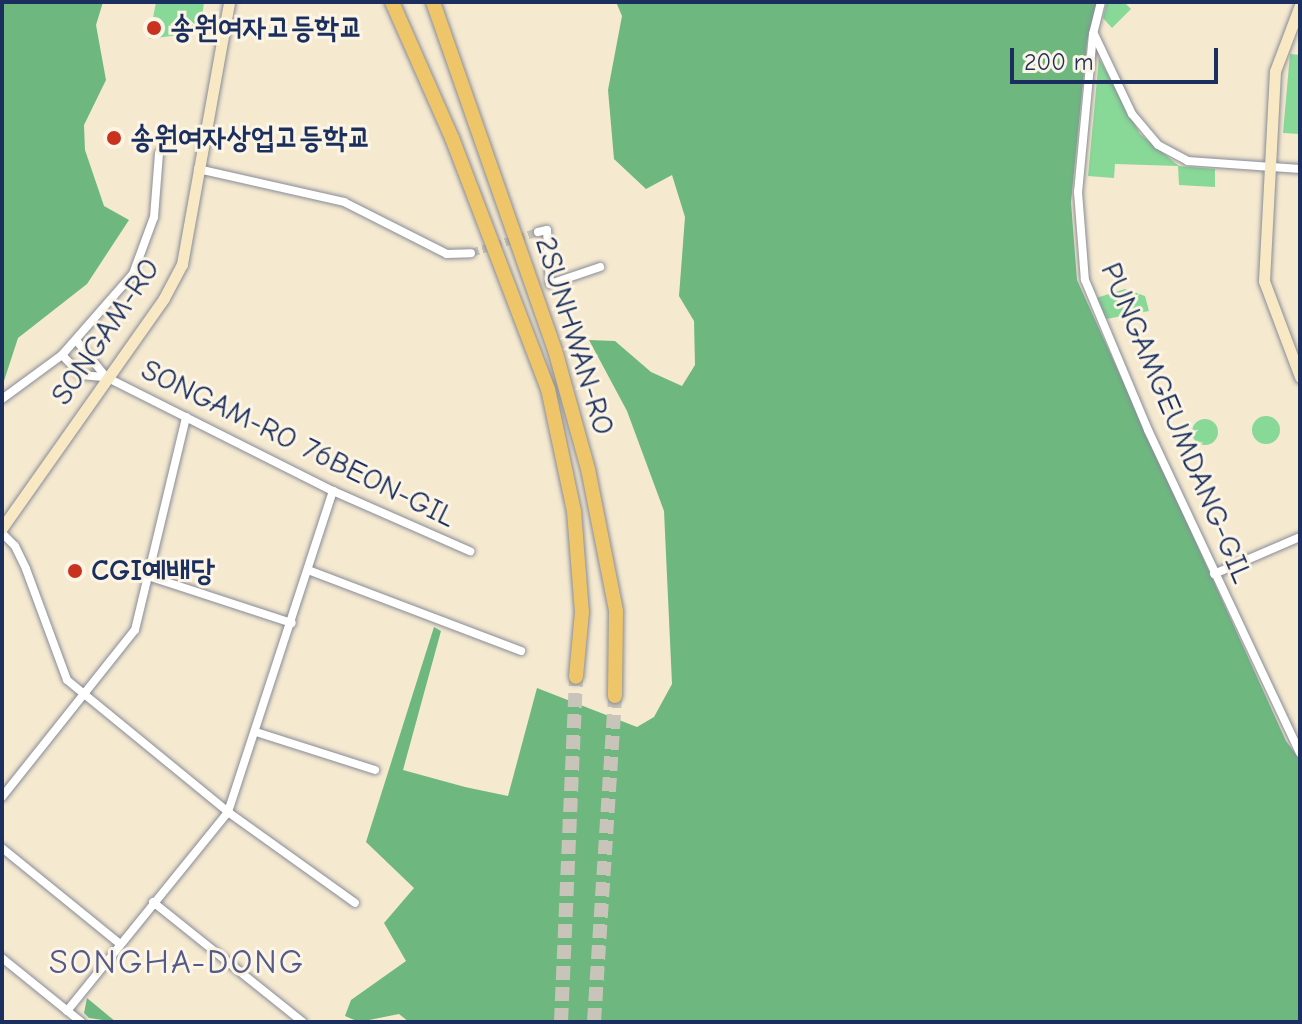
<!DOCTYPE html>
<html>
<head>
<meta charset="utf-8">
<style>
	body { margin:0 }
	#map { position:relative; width:1302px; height:1024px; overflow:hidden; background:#f5e9d0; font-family:"Comic Neue","Poor Story",sans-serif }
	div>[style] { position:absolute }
	.green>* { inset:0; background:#88d897 }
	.round { border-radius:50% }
	.forest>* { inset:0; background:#6eb880 }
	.street-tunnel>* { height:8px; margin-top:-4px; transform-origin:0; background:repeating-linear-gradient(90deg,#c9c4b9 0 8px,transparent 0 12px) }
	.highway-tunnel>* { height:14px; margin-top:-7px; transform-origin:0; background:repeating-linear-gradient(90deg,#c9c4b9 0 14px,transparent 0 21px) }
	.roads { filter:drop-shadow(0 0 2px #888c97) drop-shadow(0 0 2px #888c97) }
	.street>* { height:8px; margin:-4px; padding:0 4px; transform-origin:4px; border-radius:4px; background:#fff }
	.secondary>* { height:11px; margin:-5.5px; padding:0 5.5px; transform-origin:5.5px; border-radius:5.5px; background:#f8e8c3 }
	.highway>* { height:14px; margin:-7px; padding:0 7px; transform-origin:7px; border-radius:7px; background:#eec569 }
	.dots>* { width:22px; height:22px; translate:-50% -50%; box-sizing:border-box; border:4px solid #fcf5e5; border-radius:50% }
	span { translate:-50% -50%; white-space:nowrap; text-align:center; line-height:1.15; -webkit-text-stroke:6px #fcf5e5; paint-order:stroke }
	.poi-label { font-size:30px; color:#1b2f5e; font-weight:700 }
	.left { translate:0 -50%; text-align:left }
	.street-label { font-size:30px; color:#1b2f5e }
	.quarter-label { font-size:34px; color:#535988; letter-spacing:2px }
	.frame { position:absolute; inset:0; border:4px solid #1b2f5e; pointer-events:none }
	.scale { position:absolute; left:1010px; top:48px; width:208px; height:36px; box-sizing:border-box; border:4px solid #1b2f5e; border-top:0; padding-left:10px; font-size:24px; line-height:28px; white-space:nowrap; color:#1b2f5e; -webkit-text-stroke:6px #fcf5e5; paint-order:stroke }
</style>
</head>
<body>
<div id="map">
	<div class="green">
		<i style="clip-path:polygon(156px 2px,204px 2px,200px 32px,149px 39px)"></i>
		<i style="clip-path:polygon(1107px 2px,1124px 2px,1131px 9px,1112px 28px,1103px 18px)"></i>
		<i style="clip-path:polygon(1290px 54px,1300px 55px,1300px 134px,1283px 133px)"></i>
		<i style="clip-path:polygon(1099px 58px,1140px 134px,1179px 166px,1215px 169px,1215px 187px,1179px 185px,1178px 166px,1115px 164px,1114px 178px,1088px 176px)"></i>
		<i style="clip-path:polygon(1125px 289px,1145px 296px,1149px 311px,1106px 319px,1096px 298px)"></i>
		<i class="round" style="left:1252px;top:416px;width:28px;height:28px"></i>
		<i class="round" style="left:1192px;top:419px;width:26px;height:26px"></i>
	</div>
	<div class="forest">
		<i style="clip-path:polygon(2px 2px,103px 2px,96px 25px,106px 80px,84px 125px,85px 150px,104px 206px,129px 220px,87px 284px,18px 338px,2px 387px)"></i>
		<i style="clip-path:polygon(616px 2px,1097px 2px,1087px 42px,1071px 202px,1077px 280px,1286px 741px,1300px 760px,1300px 1022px,409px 1022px,399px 1014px,359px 1022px,345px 1016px,351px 1000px,406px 961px,384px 923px,414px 888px,366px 842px,434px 627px,441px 631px,403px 770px,465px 787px,508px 796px,537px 688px,637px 727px,654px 717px,672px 684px,664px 511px,627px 411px,589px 340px,615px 341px,651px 372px,682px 386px,695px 365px,694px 321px,679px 296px,685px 217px,672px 175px,646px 189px,614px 159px,608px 90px,622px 16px)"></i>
		<i style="clip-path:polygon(87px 998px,116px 1022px,89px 1018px,84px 1013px)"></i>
	</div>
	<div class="street-tunnel">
		<i style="left:471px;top:253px;width:70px;rotate:-17.4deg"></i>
	</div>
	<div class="highway-tunnel">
		<i style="left:561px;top:1022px;width:345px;rotate:-87.5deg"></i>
		<i style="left:594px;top:1022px;width:327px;rotate:-86.3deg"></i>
	</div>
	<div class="roads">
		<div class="street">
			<i style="left:1101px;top:2px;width:33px;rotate:104deg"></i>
			<i style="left:1093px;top:34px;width:159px;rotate:95.4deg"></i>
			<i style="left:1078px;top:192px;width:88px;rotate:85.5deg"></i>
			<i style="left:1085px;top:280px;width:163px;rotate:67.2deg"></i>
			<i style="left:1148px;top:430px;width:357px;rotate:64.8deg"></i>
			<i style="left:1094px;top:34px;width:89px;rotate:64.6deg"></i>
			<i style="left:1132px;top:114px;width:40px;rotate:50deg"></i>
			<i style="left:1158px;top:145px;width:34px;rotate:28deg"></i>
			<i style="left:1188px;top:161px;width:112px;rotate:4.1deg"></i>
			<i style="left:198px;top:169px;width:150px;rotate:12.7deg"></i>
			<i style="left:344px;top:202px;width:115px;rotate:26.8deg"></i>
			<i style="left:447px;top:254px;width:24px;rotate:-2deg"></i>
			<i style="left:538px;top:232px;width:9px;rotate:-13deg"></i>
			<i style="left:547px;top:230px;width:54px;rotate:86.8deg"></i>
			<i style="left:550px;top:284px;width:53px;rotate:-18.8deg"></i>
			<i style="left:76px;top:340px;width:48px;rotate:51deg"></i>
			<i style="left:62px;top:355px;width:28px;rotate:46deg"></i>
			<i style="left:81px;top:375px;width:25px;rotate:5deg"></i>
			<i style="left:106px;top:377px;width:254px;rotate:26.7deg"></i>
			<i style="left:333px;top:491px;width:150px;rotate:23.7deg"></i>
			<i style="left:2px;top:399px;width:74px;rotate:-36.3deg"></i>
			<i style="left:62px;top:355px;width:108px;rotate:-48.8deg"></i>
			<i style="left:133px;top:274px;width:61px;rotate:-69.8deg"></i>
			<i style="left:154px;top:217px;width:64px;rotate:-85.5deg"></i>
			<i style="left:2px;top:533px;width:18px;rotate:45deg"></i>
			<i style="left:15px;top:546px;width:25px;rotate:64deg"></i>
			<i style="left:26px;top:569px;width:118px;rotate:69.7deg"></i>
			<i style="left:67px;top:680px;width:208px;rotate:39.3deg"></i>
			<i style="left:228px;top:812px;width:156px;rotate:35.6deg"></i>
			<i style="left:308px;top:570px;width:228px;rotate:20.8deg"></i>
			<i style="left:1214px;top:574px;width:94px;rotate:-23.3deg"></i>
			<i style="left:151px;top:577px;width:148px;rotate:18.1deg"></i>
			<i style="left:256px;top:732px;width:125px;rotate:17.7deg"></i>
			<i style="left:2px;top:797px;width:213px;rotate:-51.5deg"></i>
			<i style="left:135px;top:630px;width:219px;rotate:-76.5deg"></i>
			<i style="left:2px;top:848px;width:152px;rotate:39.1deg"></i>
			<i style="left:153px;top:902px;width:192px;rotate:38.7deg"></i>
			<i style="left:2px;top:958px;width:102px;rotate:39deg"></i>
			<i style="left:67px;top:1011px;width:256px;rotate:-51deg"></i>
			<i style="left:228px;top:812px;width:338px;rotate:-71.9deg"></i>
		</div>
		<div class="secondary">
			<i style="left:1300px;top:5px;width:71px;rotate:110.7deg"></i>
			<i style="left:1275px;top:71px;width:210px;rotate:93deg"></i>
			<i style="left:1264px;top:281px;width:103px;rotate:69.4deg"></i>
			<i style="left:2px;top:528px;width:281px;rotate:-54.8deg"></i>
			<i style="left:164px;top:298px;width:38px;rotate:-62deg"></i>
			<i style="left:182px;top:264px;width:266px;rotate:-79.8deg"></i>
		</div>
		<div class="highway">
			<i style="left:392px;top:2px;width:149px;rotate:66.2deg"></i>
			<i style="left:452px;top:138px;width:269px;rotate:69.1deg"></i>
			<i style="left:548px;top:389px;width:125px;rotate:78deg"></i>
			<i style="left:574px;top:511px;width:101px;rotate:85.5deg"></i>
			<i style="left:582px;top:612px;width:65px;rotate:95.3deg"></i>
			<i style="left:433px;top:2px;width:369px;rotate:70.7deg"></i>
			<i style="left:555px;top:350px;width:123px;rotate:74.5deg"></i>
			<i style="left:588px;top:469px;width:145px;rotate:78.8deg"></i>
			<i style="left:616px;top:611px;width:85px;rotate:90.7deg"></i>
		</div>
	</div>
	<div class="dots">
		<i style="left:154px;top:28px;background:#c8321e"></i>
		<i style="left:114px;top:138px;background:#c8321e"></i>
		<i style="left:75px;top:571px;background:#c8321e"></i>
	</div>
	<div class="poi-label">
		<span class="left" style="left:170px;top:28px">송원여자고등학교</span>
		<span class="left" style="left:130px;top:138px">송원여자상업고등학교</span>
		<span class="left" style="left:91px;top:571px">CGI예배당</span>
	</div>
	<div class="street-label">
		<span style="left:106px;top:332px;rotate:-56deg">SONGAM-RO</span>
		<span style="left:574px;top:336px;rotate:73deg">2SUNHWAN-RO</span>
		<span style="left:1176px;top:423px;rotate:67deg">PUNGAMGEUMDANG-GIL</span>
		<span style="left:298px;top:444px;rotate:26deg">SONGAM-RO 76BEON-GIL</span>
	</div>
	<div class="quarter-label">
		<span style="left:177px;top:963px">SONGHA-DONG</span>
	</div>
	<div class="frame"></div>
	<div class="scale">200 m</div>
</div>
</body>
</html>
